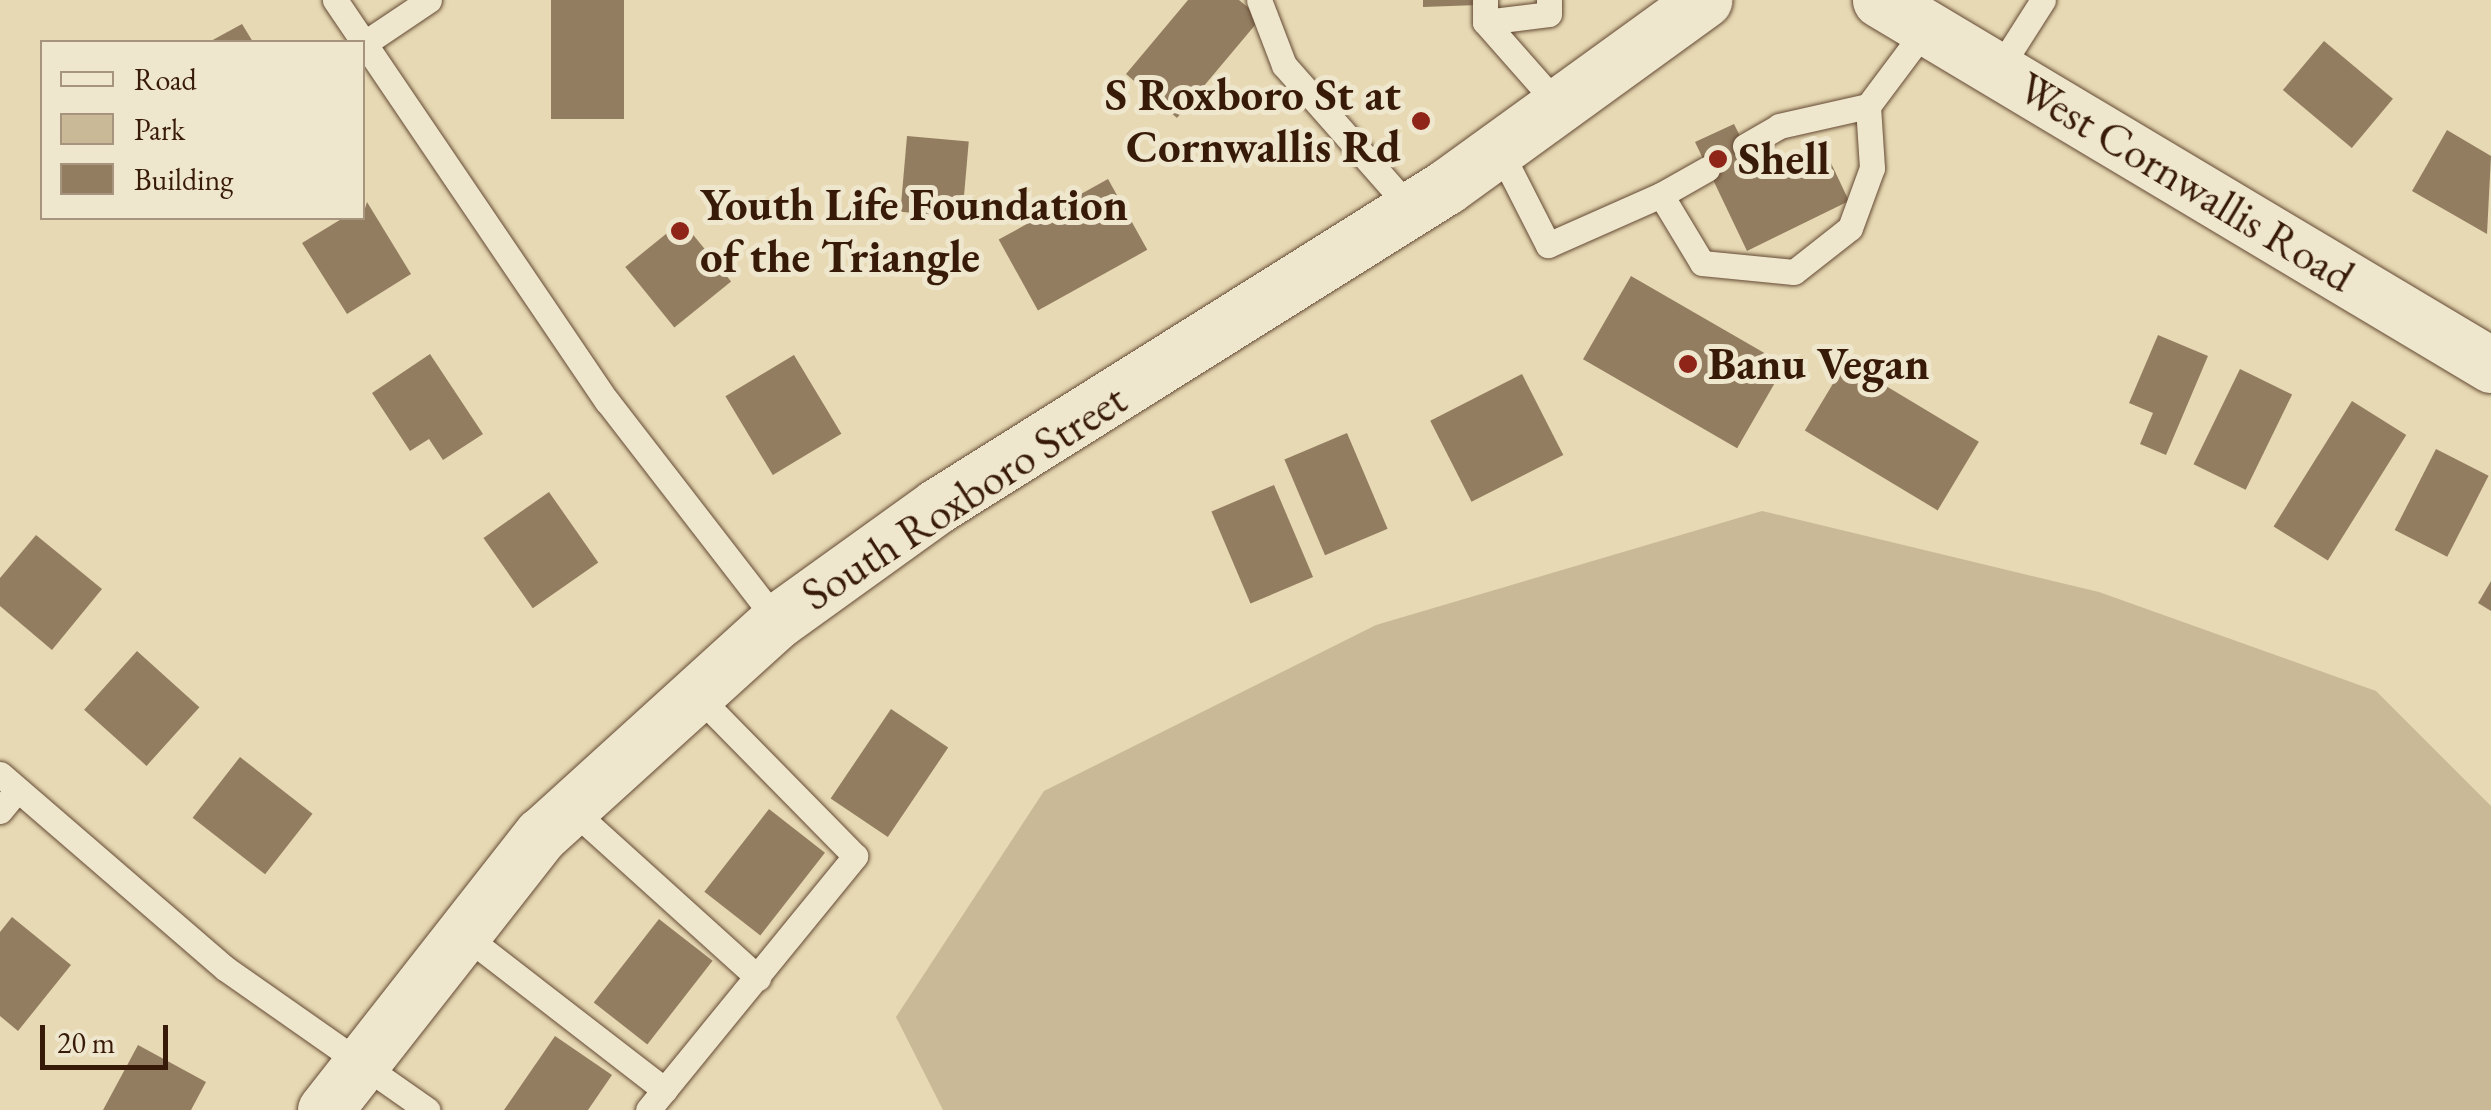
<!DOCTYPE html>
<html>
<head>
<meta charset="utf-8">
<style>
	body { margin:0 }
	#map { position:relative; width:2491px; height:1110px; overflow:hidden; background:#e7d9b3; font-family:"EB Garamond",serif }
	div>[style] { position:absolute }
	.green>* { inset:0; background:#c9b996 }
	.building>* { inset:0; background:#937d61; transform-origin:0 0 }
	.roads { filter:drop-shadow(0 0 2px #644a34) drop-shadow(0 0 2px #644a34) }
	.lane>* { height:25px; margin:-12.5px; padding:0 12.5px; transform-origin:12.5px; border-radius:12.5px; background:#efe6ce }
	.secondary>* { height:55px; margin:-27.5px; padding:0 27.5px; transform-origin:27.5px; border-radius:27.5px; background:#efe6ce }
	.dots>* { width:28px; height:28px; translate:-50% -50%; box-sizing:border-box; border:5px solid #efe6ce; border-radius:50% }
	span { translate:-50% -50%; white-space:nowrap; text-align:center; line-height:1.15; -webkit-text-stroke:10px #efe6ce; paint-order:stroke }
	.poi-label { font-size:45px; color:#381a09; font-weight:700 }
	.right { translate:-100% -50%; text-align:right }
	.left { translate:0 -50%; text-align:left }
	.street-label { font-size:45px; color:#381a09 }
	.legend { position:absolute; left:40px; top:40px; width:325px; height:180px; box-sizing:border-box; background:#efe6ce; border:2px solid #a6947f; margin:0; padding:12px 18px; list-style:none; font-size:30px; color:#381a09 }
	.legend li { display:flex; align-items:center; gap:20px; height:50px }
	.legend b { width:50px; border:2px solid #a6947f }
	.scale { position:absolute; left:40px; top:1025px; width:128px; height:45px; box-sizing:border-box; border:5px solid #381a09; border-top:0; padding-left:12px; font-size:30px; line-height:35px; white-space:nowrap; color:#381a09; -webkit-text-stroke:8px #efe6ce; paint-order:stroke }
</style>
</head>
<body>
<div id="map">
	<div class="green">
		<i style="clip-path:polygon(1762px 511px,2099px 592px,2376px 691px,2491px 806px,2491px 1110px,943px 1110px,896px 1017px,1044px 791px,1376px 625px)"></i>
	</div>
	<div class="building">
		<i style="left:551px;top:0;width:73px;height:119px"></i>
		<i style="clip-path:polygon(1188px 0,1239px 0,1261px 18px,1177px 118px,1126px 74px)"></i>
		<i style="clip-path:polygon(1423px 0,1478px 0,1478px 5px,1423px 7px)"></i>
		<i style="clip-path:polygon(242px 24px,253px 42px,209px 42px)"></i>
		<i style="left:2324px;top:41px;width:90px;height:64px;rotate:40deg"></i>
		<i style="clip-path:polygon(1734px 124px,1758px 172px,1821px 142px,1849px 201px,1747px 251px,1695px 142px)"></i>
		<i style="clip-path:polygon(2447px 130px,2491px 156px,2487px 234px,2412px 191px)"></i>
		<i style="left:907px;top:136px;width:62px;height:76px;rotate:5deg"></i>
		<i style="left:1108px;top:179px;width:81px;height:125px;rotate:61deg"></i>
		<i style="clip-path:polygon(367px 202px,411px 274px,347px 314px,302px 243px,343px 218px,362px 218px)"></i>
		<i style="left:682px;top:221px;width:78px;height:73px;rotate:51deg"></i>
		<i style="left:1631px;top:276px;width:178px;height:96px;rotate:30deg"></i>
		<i style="clip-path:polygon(2158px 335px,2208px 356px,2166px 455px,2140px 444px,2153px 413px,2129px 403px)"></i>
		<i style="clip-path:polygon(430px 354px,483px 434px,443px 460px,429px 439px,410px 451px,372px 393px)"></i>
		<i style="left:794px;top:355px;width:92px;height:80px;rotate:59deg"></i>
		<i style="left:1846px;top:362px;width:155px;height:80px;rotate:31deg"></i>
		<i style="left:2240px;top:369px;width:58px;height:106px;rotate:26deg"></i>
		<i style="left:1522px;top:374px;width:91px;height:103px;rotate:63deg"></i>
		<i style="left:2352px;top:401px;width:64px;height:148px;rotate:32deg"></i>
		<i style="left:1347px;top:433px;width:104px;height:68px;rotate:67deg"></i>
		<i style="left:2436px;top:449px;width:59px;height:91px;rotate:27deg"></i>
		<i style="left:1274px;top:485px;width:100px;height:68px;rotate:67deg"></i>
		<i style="left:549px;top:492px;width:86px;height:80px;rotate:55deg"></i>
		<i style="clip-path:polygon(36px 535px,102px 589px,52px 650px,0 606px,0 578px)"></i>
		<i style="clip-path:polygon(2491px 581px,2491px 611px,2478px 603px)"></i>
		<i style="left:137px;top:651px;width:84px;height:79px;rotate:42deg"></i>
		<i style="left:891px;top:709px;width:69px;height:108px;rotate:34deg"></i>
		<i style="left:240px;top:757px;width:92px;height:77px;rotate:38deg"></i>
		<i style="left:769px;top:809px;width:71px;height:105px;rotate:38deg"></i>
		<i style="clip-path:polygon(12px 917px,71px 965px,18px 1031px,0 1016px,0 932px)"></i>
		<i style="left:659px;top:919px;width:68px;height:106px;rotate:38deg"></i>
		<i style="clip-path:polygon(555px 1036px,612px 1075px,588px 1110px,504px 1110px)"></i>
		<i style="clip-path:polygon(138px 1045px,206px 1082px,191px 1110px,103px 1110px)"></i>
	</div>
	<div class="roads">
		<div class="lane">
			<i style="left:335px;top:0;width:485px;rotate:55.9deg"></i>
			<i style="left:607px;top:401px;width:278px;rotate:52.3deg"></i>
			<i style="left:1259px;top:0;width:70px;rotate:69deg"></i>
			<i style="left:1284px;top:65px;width:193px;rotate:48.6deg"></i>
			<i style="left:1485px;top:0;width:22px;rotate:90deg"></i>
			<i style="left:1485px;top:22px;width:112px;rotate:48.6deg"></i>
			<i style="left:1485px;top:22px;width:64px;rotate:-7.1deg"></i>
			<i style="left:1549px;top:14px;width:14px;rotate:-90deg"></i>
			<i style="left:365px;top:43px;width:77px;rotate:-33.9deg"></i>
			<i style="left:1999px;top:69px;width:82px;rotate:-57.5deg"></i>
			<i style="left:1745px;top:146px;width:39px;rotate:-30deg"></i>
			<i style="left:1779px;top:126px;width:91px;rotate:-12.7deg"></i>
			<i style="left:1499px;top:149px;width:108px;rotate:63deg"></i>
			<i style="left:1548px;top:245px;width:124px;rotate:-23.9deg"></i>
			<i style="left:1661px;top:195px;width:79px;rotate:58.9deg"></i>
			<i style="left:1702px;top:263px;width:92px;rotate:5.6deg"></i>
			<i style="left:1794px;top:272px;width:71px;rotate:-38.2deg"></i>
			<i style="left:1850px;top:228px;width:64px;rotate:-69.9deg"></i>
			<i style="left:1872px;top:168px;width:62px;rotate:-93.7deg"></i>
			<i style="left:1868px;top:106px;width:99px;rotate:-53.2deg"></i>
			<i style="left:1661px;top:195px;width:53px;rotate:-29.5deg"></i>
			<i style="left:0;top:774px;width:298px;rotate:40.8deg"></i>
			<i style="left:226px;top:969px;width:246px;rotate:35deg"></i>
			<i style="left:569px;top:807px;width:255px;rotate:42.1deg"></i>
			<i style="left:0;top:811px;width:27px;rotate:-51deg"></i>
			<i style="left:459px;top:931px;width:260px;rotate:37.7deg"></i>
			<i style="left:648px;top:1110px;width:328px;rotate:-50.8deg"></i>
			<i style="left:855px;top:856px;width:233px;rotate:-134.5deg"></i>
		</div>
		<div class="secondary">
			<i style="left:1880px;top:0;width:712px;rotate:30.85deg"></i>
			<i style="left:325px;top:1110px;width:350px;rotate:-51.9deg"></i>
			<i style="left:541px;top:835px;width:319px;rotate:-42.2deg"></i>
			<i style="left:777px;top:621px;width:197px;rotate:-35.7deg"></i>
			<i style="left:937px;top:506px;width:601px;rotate:-32.08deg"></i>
			<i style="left:1446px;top:187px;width:319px;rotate:-35.9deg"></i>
		</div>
	</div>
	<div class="dots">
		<i style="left:1421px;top:121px;background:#8f2418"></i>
		<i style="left:1718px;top:159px;background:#8f2418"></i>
		<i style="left:680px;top:231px;background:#8f2418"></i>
		<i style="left:1688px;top:364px;background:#8f2418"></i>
	</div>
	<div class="poi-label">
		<span class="right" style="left:1401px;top:121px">S Roxboro St at<br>Cornwallis Rd</span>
		<span class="left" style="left:1738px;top:159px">Shell</span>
		<span class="left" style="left:700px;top:231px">Youth Life Foundation<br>of the Triangle</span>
		<span class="left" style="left:1708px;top:364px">Banu Vegan</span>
	</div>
	<div class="street-label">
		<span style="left:2186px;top:182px;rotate:31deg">West Cornwallis Road</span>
		<span style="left:964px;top:497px;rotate:-33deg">South Roxboro Street</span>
	</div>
	<ul class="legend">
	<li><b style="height:12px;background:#efe6ce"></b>Road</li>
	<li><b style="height:28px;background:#c9b996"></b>Park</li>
	<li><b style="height:28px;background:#937d61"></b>Building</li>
	</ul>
	<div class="scale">20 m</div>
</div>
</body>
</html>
